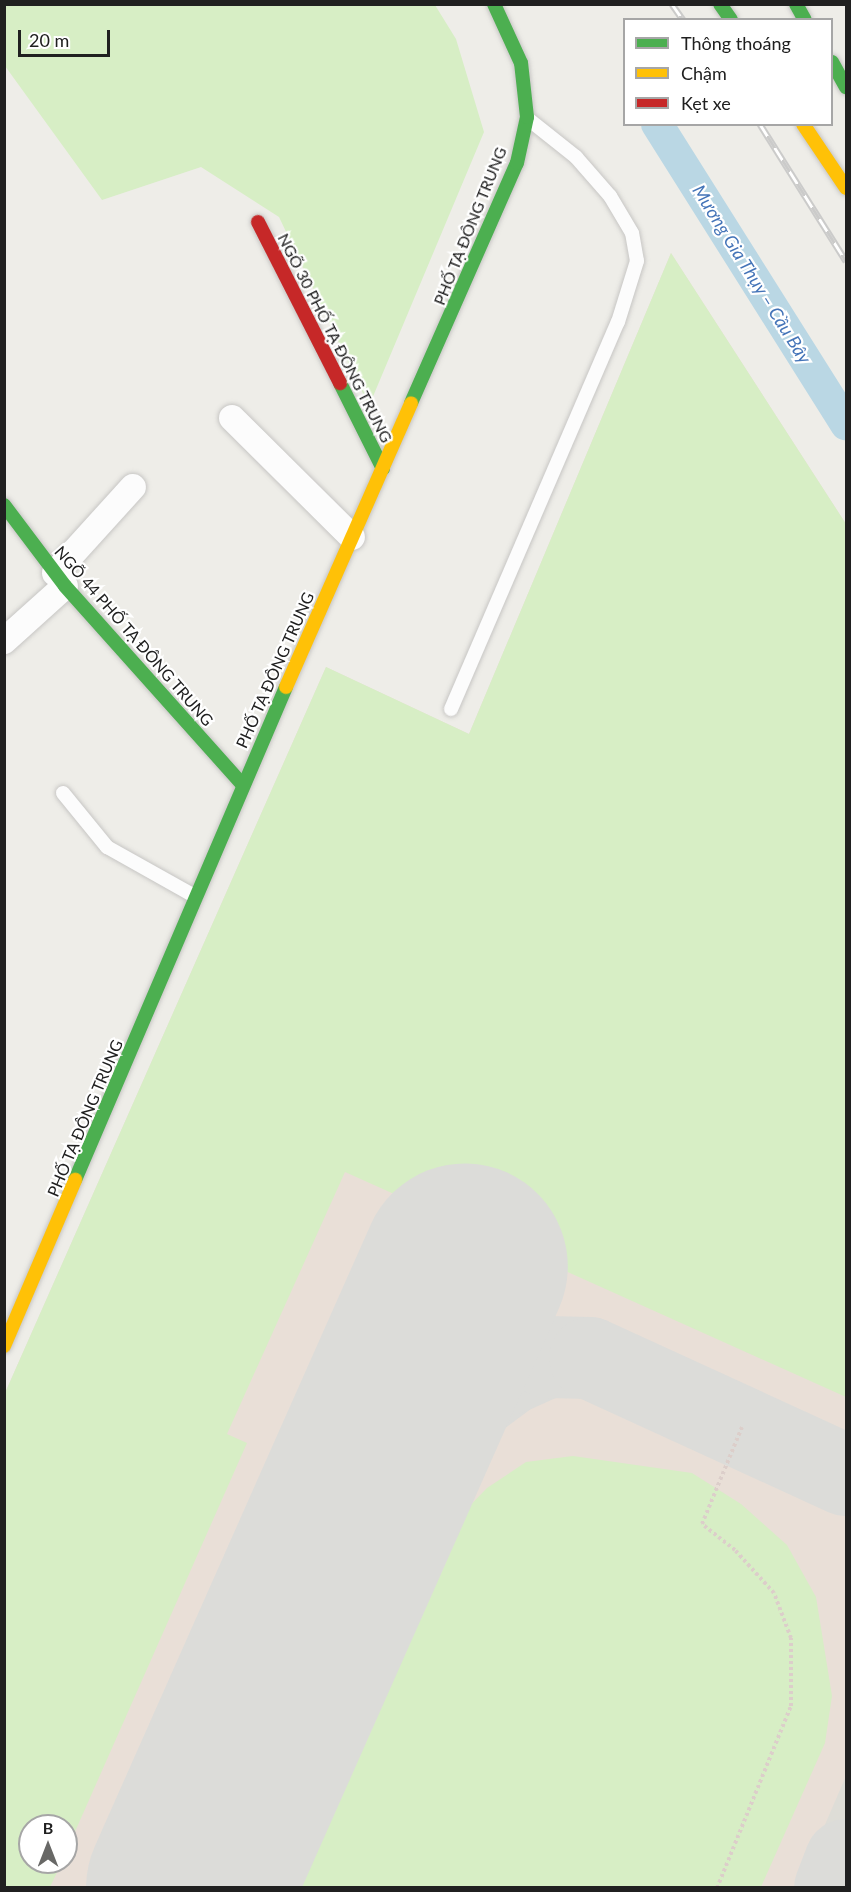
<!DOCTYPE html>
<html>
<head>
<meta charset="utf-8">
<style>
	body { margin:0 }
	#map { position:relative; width:851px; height:1892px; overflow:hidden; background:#eeede8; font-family:Lato,sans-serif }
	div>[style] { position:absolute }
	.military>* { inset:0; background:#e9dfd7 }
	.airport>* { inset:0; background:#deddd7 }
	.grass>* { inset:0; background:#d7eec5 }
	.canal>* { height:32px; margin:-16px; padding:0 16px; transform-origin:16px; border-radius:16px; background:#bad7e4 }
	.taxiway>* { height:82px; margin:-41px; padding:0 41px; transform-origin:41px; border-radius:41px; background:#dcdcd9 }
	.runway>* { height:206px; margin:-103px; padding:0 103px; transform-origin:103px; border-radius:103px; background:#dcdcd9 }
	.path>* { height:4px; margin-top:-2px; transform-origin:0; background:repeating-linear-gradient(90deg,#dcceca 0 3px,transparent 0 6px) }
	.roads { filter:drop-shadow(0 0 2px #c7c6c4) drop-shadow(0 0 2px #c7c6c4) }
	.lane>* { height:14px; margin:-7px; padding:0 7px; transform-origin:7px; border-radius:7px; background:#fcfcfc }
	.street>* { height:26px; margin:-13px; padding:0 13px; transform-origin:13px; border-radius:13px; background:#fcfcfc }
	.fast>* { height:14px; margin:-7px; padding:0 7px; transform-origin:7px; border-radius:7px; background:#4caf50 }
	.slow>* { height:14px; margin:-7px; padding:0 7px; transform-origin:7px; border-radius:7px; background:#ffc107 }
	.jam>* { height:14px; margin:-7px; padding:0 7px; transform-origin:7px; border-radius:7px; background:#c62828 }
	.rail>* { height:7px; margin-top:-3.5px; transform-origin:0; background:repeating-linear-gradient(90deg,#fff 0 14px,#cbcbca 0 28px); box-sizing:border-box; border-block:2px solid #cbcbca }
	span { translate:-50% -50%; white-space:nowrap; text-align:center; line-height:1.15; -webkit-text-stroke:4.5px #fff; paint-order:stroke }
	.street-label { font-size:16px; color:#202020 }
	.water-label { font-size:18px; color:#4474b8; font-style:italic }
	.frame { position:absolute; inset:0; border:6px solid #202020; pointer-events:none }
	.legend { position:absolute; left:623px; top:18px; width:210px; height:108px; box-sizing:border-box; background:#fff; border:2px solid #a6a6a6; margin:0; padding:8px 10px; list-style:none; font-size:18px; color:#202020 }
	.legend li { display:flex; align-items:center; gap:12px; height:30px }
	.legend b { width:30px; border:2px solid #a6a6a6 }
	.north { position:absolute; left:18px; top:1814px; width:60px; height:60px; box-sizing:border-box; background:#fff; border:2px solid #a6a6a6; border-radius:50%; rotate:0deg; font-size:16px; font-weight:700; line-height:24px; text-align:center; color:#202020 }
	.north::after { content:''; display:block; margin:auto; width:21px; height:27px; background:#686866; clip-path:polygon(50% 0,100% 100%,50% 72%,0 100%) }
	.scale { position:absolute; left:18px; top:30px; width:92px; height:27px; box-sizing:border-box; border:3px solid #202020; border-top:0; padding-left:8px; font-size:18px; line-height:21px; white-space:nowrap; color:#202020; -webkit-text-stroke:4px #fff; paint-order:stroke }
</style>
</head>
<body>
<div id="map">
	<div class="military">
		<i style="clip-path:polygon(evenodd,671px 253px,846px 524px,846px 1887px,5px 1888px,5px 1393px,326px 667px,469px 734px,671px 253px,30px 1826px,66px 1826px,66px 1862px,30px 1862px,30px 1826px)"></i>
	</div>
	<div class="airport">
		<i style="clip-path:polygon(846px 1776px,846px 1887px,798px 1887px)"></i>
	</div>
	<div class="grass">
		<i style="clip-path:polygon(4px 5px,435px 5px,456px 39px,484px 132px,369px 406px,279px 217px,201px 167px,102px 200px,5px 66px)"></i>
		<i style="clip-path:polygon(671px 253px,846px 524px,846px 1397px,345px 1172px,227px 1434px,247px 1443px,66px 1852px,66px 1826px,30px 1826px,30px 1862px,62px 1862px,50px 1887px,5px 1887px,5px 1393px,326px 667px,469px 734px)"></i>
		<i style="clip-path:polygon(573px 1456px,692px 1473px,741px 1504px,787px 1545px,816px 1597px,832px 1696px,825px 1743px,761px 1887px,289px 1887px,451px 1525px,487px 1488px,526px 1462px)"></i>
	</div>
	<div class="canal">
		<i style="left:657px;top:124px;width:355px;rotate:57.8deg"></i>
	</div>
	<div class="taxiway">
		<i style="left:348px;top:1530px;width:151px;rotate:-47.7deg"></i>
		<i style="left:450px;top:1418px;width:74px;rotate:-36.7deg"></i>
		<i style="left:509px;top:1374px;width:42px;rotate:-24.1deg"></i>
		<i style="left:547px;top:1357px;width:43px;rotate:1.3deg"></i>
		<i style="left:590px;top:1358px;width:281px;rotate:24.6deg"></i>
		<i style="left:835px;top:1888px;width:30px;rotate:-69deg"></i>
	</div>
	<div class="runway">
		<i style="left:189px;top:1888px;width:680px;rotate:-66.07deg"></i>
	</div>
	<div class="path">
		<i style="left:717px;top:1888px;width:196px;rotate:-67.9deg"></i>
		<i style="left:791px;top:1706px;width:68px;rotate:-90deg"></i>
		<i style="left:791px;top:1638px;width:48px;rotate:-110.7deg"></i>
		<i style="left:774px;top:1593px;width:58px;rotate:-132.2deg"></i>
		<i style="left:735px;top:1550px;width:42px;rotate:-141.8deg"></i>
		<i style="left:702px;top:1524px;width:105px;rotate:-67.6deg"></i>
	</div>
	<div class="roads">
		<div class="lane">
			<i style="left:451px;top:709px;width:421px;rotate:-66.7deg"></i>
			<i style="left:618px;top:322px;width:64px;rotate:-72.7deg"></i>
			<i style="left:637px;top:261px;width:28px;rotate:-100deg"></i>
			<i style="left:632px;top:233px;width:43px;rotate:-120.7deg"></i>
			<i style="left:610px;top:196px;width:52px;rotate:-131.1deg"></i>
			<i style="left:576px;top:157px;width:61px;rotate:-141.6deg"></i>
			<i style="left:63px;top:793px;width:70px;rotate:50.8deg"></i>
			<i style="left:107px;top:847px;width:102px;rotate:29.3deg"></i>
		</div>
		<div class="street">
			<i style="left:232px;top:418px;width:169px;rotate:44.8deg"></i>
			<i style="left:55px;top:573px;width:116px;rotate:-47.8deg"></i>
			<i style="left:4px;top:641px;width:82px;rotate:-42deg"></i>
		</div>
		<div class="fast">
			<i style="left:720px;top:4px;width:19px;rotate:55deg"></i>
			<i style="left:796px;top:4px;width:18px;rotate:61deg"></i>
			<i style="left:832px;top:62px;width:29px;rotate:61deg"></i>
			<i style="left:340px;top:383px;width:96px;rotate:63.4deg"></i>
			<i style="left:411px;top:403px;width:262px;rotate:-66.2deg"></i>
			<i style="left:517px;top:163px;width:47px;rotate:-77.7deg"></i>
			<i style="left:527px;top:117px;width:54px;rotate:-96.3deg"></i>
			<i style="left:521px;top:63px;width:65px;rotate:-114.6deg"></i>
			<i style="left:4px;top:505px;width:101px;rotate:53deg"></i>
			<i style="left:65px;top:586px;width:267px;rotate:48.2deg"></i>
			<i style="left:75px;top:1180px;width:536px;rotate:-66.83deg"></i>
		</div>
		<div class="slow">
			<i style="left:803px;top:124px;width:77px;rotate:56.1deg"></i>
			<i style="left:286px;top:687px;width:310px;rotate:-66.2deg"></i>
			<i style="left:4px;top:1346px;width:181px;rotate:-66.8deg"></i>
		</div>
		<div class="jam">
			<i style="left:258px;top:222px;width:181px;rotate:63deg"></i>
		</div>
	</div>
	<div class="rail">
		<i style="left:672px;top:4px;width:19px;rotate:55deg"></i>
		<i style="left:760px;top:124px;width:162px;rotate:57.9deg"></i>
	</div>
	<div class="street-label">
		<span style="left:470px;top:226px;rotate:-68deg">PHỐ TẠ ĐÔNG TRUNG</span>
		<span style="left:335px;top:338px;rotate:63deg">NGÕ 30 PHỐ TẠ ĐÔNG TRUNG</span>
		<span style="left:134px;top:636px;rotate:49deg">NGÕ 44 PHỐ TẠ ĐÔNG TRUNG</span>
		<span style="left:275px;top:670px;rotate:-66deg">PHỐ TẠ ĐÔNG TRUNG</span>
		<span style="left:85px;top:1118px;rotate:-67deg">PHỐ TẠ ĐÔNG TRUNG</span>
	</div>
	<div class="water-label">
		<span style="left:752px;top:274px;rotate:58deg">Mương Gia Thụy – Cầu Bây</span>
	</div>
	<div class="frame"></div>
	<ul class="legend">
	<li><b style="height:8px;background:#4caf50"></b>Thông thoáng</li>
	<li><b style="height:8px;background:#ffc107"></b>Chậm</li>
	<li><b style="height:8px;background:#c62828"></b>Kẹt xe</li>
	</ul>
	<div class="north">B</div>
	<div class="scale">20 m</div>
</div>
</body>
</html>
